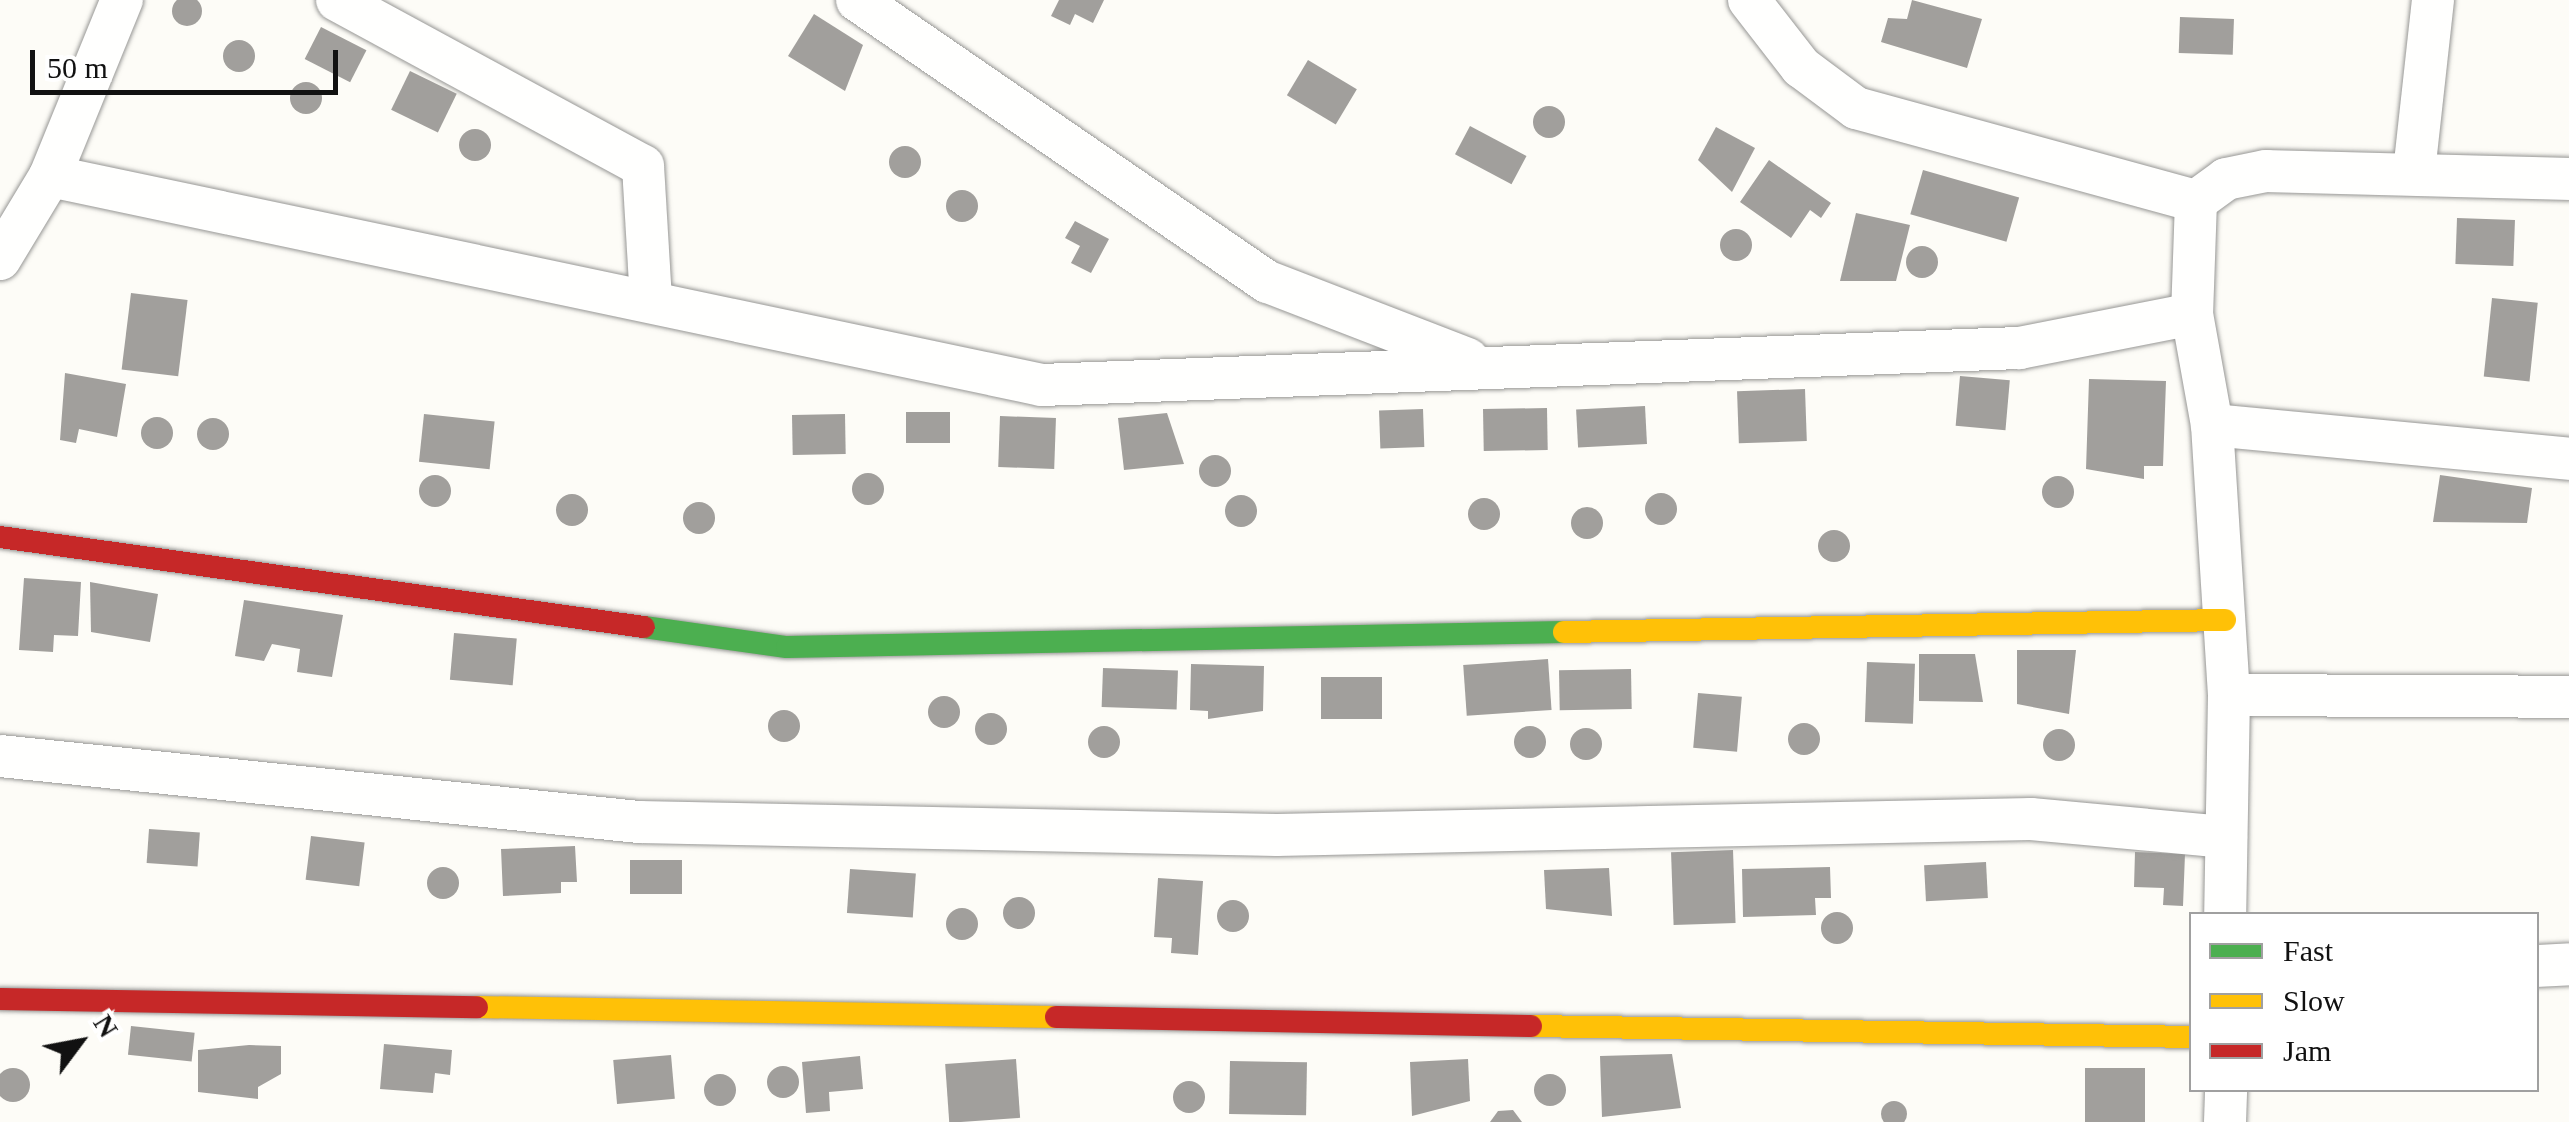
<!DOCTYPE html>
<html>
<head>
<meta charset="utf-8">
<style>
	body { margin:0 }
	#map { position:relative; width:2569px; height:1122px; overflow:hidden; background:#fdfcf7; font-family:Georgia,serif }
	div>[style] { position:absolute }
	.building>* { inset:0; background:#a19f9c; transform-origin:0 0 }
	.round { border-radius:50% }
	.roads { filter:drop-shadow(0 0 2px #979795) drop-shadow(0 0 2px #979795) }
	.street>* { height:42px; margin:-21px; padding:0 21px; transform-origin:21px; border-radius:21px; background:#fffffe }
	.fast>* { height:22px; margin:-11px; padding:0 11px; transform-origin:11px; border-radius:11px; background:#4caf50 }
	.slow>* { height:22px; margin:-11px; padding:0 11px; transform-origin:11px; border-radius:11px; background:#ffc107 }
	.jam>* { height:22px; margin:-11px; padding:0 11px; transform-origin:11px; border-radius:11px; background:#c62828 }
	span { translate:-50% -50%; white-space:nowrap; text-align:center; line-height:1.15; -webkit-text-stroke:10px #fff; paint-order:stroke }
	.legend { position:absolute; left:2189px; top:912px; width:350px; height:180px; box-sizing:border-box; background:#fff; border:2px solid #a0a0a0; margin:0; padding:12px 18px; list-style:none; font-size:30px; color:#111 }
	.legend li { display:flex; align-items:center; gap:20px; height:50px }
	.legend b { width:50px; border:2px solid #a0a0a0 }
	.north { position:absolute; left:30px; top:992px; width:100px; height:100px; -webkit-text-stroke:8px #fff; paint-order:stroke; rotate:58deg; font-size:28px; font-weight:700; line-height:40px; text-align:center; color:#111 }
	.north::after { content:''; display:block; margin:auto; width:35px; height:45px; background:#111; clip-path:polygon(50% 0,100% 100%,50% 72%,0 100%) }
	.scale { position:absolute; left:30px; top:50px; width:308px; height:45px; box-sizing:border-box; border:5px solid #111; border-top:0; padding-left:12px; font-size:30px; line-height:35px; white-space:nowrap; color:#111; -webkit-text-stroke:8px #fff; paint-order:stroke }
</style>
</head>
<body>
<div id="map">
	<div class="building">
		<i class="round" style="left:172px;top:-4px;width:30px;height:30px"></i>
		<i style="clip-path:polygon(1059px 0,1104px 0,1093px 23px,1075px 14px,1070px 25px,1051px 16px)"></i>
		<i style="clip-path:polygon(1912px 0,1982px 19px,1967px 68px,1881px 42px,1888px 18px,1907px 19px)"></i>
		<i style="clip-path:polygon(814px 14px,863px 45px,845px 91px,788px 56px)"></i>
		<i style="left:2180px;top:17px;width:54px;height:36px;rotate:2deg"></i>
		<i style="left:321px;top:27px;width:51px;height:36px;rotate:27deg"></i>
		<i class="round" style="left:223px;top:40px;width:32px;height:32px"></i>
		<i style="left:1308px;top:60px;width:57px;height:41px;rotate:31deg"></i>
		<i style="left:410px;top:71px;width:52px;height:43px;rotate:26deg"></i>
		<i class="round" style="left:290px;top:82px;width:32px;height:32px"></i>
		<i class="round" style="left:1533px;top:106px;width:32px;height:32px"></i>
		<i style="left:1470px;top:126px;width:64px;height:32px;rotate:28deg"></i>
		<i style="clip-path:polygon(1716px 127px,1755px 148px,1732px 192px,1698px 160px)"></i>
		<i class="round" style="left:459px;top:129px;width:32px;height:32px"></i>
		<i class="round" style="left:889px;top:146px;width:32px;height:32px"></i>
		<i style="clip-path:polygon(1769px 160px,1831px 203px,1821px 218px,1810px 210px,1791px 238px,1740px 202px)"></i>
		<i style="left:1923px;top:170px;width:100px;height:46px;rotate:16deg"></i>
		<i class="round" style="left:946px;top:190px;width:32px;height:32px"></i>
		<i style="clip-path:polygon(1856px 213px,1910px 225px,1896px 281px,1840px 281px)"></i>
		<i style="left:2457px;top:218px;width:58px;height:46px;rotate:2deg"></i>
		<i style="clip-path:polygon(1075px 221px,1109px 239px,1091px 273px,1071px 263px,1080px 246px,1065px 238px)"></i>
		<i class="round" style="left:1720px;top:229px;width:32px;height:32px"></i>
		<i class="round" style="left:1906px;top:246px;width:32px;height:32px"></i>
		<i style="left:131px;top:293px;width:57px;height:77px;rotate:7deg"></i>
		<i style="left:2492px;top:298px;width:46px;height:79px;rotate:6deg"></i>
		<i style="clip-path:polygon(65px 373px,126px 384px,117px 437px,79px 429px,76px 443px,60px 440px)"></i>
		<i style="left:1960px;top:376px;width:50px;height:50px;rotate:5deg"></i>
		<i style="clip-path:polygon(2089px 379px,2166px 381px,2163px 466px,2144px 466px,2144px 479px,2086px 469px)"></i>
		<i style="left:1805px;top:389px;width:52px;height:68px;rotate:88deg"></i>
		<i style="left:1645px;top:406px;width:38px;height:69px;rotate:87deg"></i>
		<i style="left:1547px;top:408px;width:42px;height:64px;rotate:89deg"></i>
		<i style="left:1423px;top:409px;width:38px;height:44px;rotate:88deg"></i>
		<i style="left:906px;top:412px;width:44px;height:31px"></i>
		<i style="clip-path:polygon(1167px 413px,1184px 464px,1124px 470px,1118px 418px)"></i>
		<i style="left:424px;top:414px;width:71px;height:48px;rotate:6deg"></i>
		<i style="left:845px;top:414px;width:40px;height:53px;rotate:89deg"></i>
		<i style="left:1000px;top:416px;width:56px;height:51px;rotate:2deg"></i>
		<i class="round" style="left:141px;top:417px;width:32px;height:32px"></i>
		<i class="round" style="left:197px;top:418px;width:32px;height:32px"></i>
		<i class="round" style="left:1199px;top:455px;width:32px;height:32px"></i>
		<i class="round" style="left:852px;top:473px;width:32px;height:32px"></i>
		<i style="clip-path:polygon(2440px 475px,2532px 488px,2527px 523px,2433px 522px)"></i>
		<i class="round" style="left:419px;top:475px;width:32px;height:32px"></i>
		<i class="round" style="left:2042px;top:476px;width:32px;height:32px"></i>
		<i class="round" style="left:1645px;top:493px;width:32px;height:32px"></i>
		<i class="round" style="left:556px;top:494px;width:32px;height:32px"></i>
		<i class="round" style="left:1225px;top:495px;width:32px;height:32px"></i>
		<i class="round" style="left:1468px;top:498px;width:32px;height:32px"></i>
		<i class="round" style="left:683px;top:502px;width:32px;height:32px"></i>
		<i class="round" style="left:1571px;top:507px;width:32px;height:32px"></i>
		<i class="round" style="left:1818px;top:530px;width:32px;height:32px"></i>
		<i style="clip-path:polygon(24px 578px,81px 582px,78px 636px,54px 635px,53px 652px,19px 650px)"></i>
		<i style="clip-path:polygon(90px 582px,158px 594px,150px 642px,91px 632px)"></i>
		<i style="clip-path:polygon(244px 600px,343px 615px,332px 677px,297px 672px,300px 649px,272px 644px,264px 661px,235px 656px)"></i>
		<i style="left:454px;top:633px;width:63px;height:47px;rotate:5deg"></i>
		<i style="clip-path:polygon(2017px 650px,2076px 650px,2069px 714px,2017px 704px)"></i>
		<i style="clip-path:polygon(1919px 654px,1975px 654px,1983px 702px,1919px 701px)"></i>
		<i style="left:1548px;top:659px;width:51px;height:85px;rotate:86deg"></i>
		<i style="left:1867px;top:662px;width:48px;height:60px;rotate:2deg"></i>
		<i style="clip-path:polygon(1191px 664px,1264px 666px,1263px 711px,1208px 719px,1208px 711px,1190px 710px)"></i>
		<i style="left:1103px;top:668px;width:75px;height:39px;rotate:2deg"></i>
		<i style="left:1631px;top:669px;width:40px;height:72px;rotate:89deg"></i>
		<i style="left:1321px;top:677px;width:61px;height:42px"></i>
		<i style="left:1698px;top:693px;width:44px;height:55px;rotate:5deg"></i>
		<i class="round" style="left:928px;top:696px;width:32px;height:32px"></i>
		<i class="round" style="left:768px;top:710px;width:32px;height:32px"></i>
		<i class="round" style="left:975px;top:713px;width:32px;height:32px"></i>
		<i class="round" style="left:1788px;top:723px;width:32px;height:32px"></i>
		<i class="round" style="left:1514px;top:726px;width:32px;height:32px"></i>
		<i class="round" style="left:1088px;top:726px;width:32px;height:32px"></i>
		<i class="round" style="left:1570px;top:728px;width:32px;height:32px"></i>
		<i class="round" style="left:2043px;top:729px;width:32px;height:32px"></i>
		<i style="left:149px;top:829px;width:51px;height:34px;rotate:4deg"></i>
		<i style="left:311px;top:836px;width:54px;height:44px;rotate:7deg"></i>
		<i style="clip-path:polygon(575px 846px,577px 882px,561px 882px,561px 893px,503px 896px,501px 849px)"></i>
		<i style="left:1733px;top:850px;width:73px;height:62px;rotate:88deg"></i>
		<i style="clip-path:polygon(2135px 852px,2185px 854px,2183px 906px,2163px 905px,2164px 888px,2134px 887px)"></i>
		<i style="left:630px;top:860px;width:52px;height:34px"></i>
		<i style="left:1986px;top:862px;width:36px;height:62px;rotate:87deg"></i>
		<i class="round" style="left:427px;top:867px;width:32px;height:32px"></i>
		<i style="clip-path:polygon(1830px 867px,1831px 898px,1815px 898px,1816px 915px,1743px 917px,1742px 869px)"></i>
		<i style="clip-path:polygon(1609px 868px,1612px 916px,1546px 909px,1544px 870px)"></i>
		<i style="left:850px;top:869px;width:66px;height:44px;rotate:4deg"></i>
		<i style="clip-path:polygon(1158px 878px,1203px 881px,1198px 955px,1171px 953px,1172px 938px,1154px 937px)"></i>
		<i class="round" style="left:1003px;top:897px;width:32px;height:32px"></i>
		<i class="round" style="left:1217px;top:900px;width:32px;height:32px"></i>
		<i class="round" style="left:946px;top:908px;width:32px;height:32px"></i>
		<i class="round" style="left:1821px;top:912px;width:32px;height:32px"></i>
		<i style="left:131px;top:1026px;width:64px;height:29px;rotate:6deg"></i>
		<i style="clip-path:polygon(384px 1044px,452px 1050px,450px 1075px,435px 1073px,433px 1093px,380px 1089px)"></i>
		<i style="clip-path:polygon(249px 1045px,281px 1046px,281px 1074px,258px 1087px,258px 1099px,198px 1092px,198px 1050px)"></i>
		<i style="clip-path:polygon(1672px 1054px,1681px 1108px,1602px 1117px,1600px 1056px)"></i>
		<i style="left:671px;top:1055px;width:44px;height:58px;rotate:85deg"></i>
		<i style="clip-path:polygon(860px 1056px,863px 1089px,829px 1092px,830px 1111px,806px 1113px,802px 1062px)"></i>
		<i style="left:1016px;top:1059px;width:59px;height:71px;rotate:86deg"></i>
		<i style="clip-path:polygon(1468px 1059px,1470px 1101px,1412px 1116px,1410px 1062px)"></i>
		<i style="left:1230px;top:1061px;width:77px;height:53px;rotate:1deg"></i>
		<i class="round" style="left:767px;top:1066px;width:32px;height:32px"></i>
		<i class="round" style="left:-4px;top:1068px;width:34px;height:34px"></i>
		<i style="left:2085px;top:1068px;width:60px;height:54px"></i>
		<i class="round" style="left:1534px;top:1074px;width:32px;height:32px"></i>
		<i class="round" style="left:704px;top:1074px;width:32px;height:32px"></i>
		<i class="round" style="left:1173px;top:1081px;width:32px;height:32px"></i>
		<i class="round" style="left:1881px;top:1101px;width:26px;height:26px"></i>
		<i style="clip-path:polygon(1513px 1110px,1522px 1122px,1490px 1122px,1498px 1111px)"></i>
	</div>
	<div class="roads">
		<div class="street">
			<i style="left:337px;top:0;width:348px;rotate:28.5deg"></i>
			<i style="left:643px;top:166px;width:134px;rotate:86.6deg"></i>
			<i style="left:857px;top:0;width:498px;rotate:34.5deg"></i>
			<i style="left:1268px;top:282px;width:214px;rotate:21.1deg"></i>
			<i style="left:1749px;top:0;width:85px;rotate:52.2deg"></i>
			<i style="left:1801px;top:67px;width:69px;rotate:36.7deg"></i>
			<i style="left:1856px;top:108px;width:352px;rotate:15.3deg"></i>
			<i style="left:2196px;top:201px;width:37px;rotate:-36deg"></i>
			<i style="left:2226px;top:179px;width:41px;rotate:-11.3deg"></i>
			<i style="left:2266px;top:171px;width:303px;rotate:1.5deg"></i>
			<i style="left:2414px;top:172px;width:173px;rotate:-83.7deg"></i>
			<i style="left:50px;top:176px;width:1014px;rotate:11.9deg"></i>
			<i style="left:1042px;top:385px;width:978px;rotate:-2.17deg"></i>
			<i style="left:2019px;top:348px;width:176px;rotate:-11.1deg"></i>
			<i style="left:2196px;top:201px;width:113px;rotate:92deg"></i>
			<i style="left:2192px;top:314px;width:113px;rotate:79.8deg"></i>
			<i style="left:2212px;top:425px;width:271px;rotate:86.4deg"></i>
			<i style="left:2229px;top:695px;width:219px;rotate:91deg"></i>
			<i style="left:0;top:259px;width:97px;rotate:-58.9deg"></i>
			<i style="left:50px;top:176px;width:190px;rotate:-67.8deg"></i>
			<i style="left:2212px;top:425px;width:359px;rotate:5.4deg"></i>
			<i style="left:2229px;top:695px;width:340px;rotate:0.3deg"></i>
			<i style="left:0;top:756px;width:642px;rotate:5.9deg"></i>
			<i style="left:639px;top:822px;width:638px;rotate:1.17deg"></i>
			<i style="left:1277px;top:835px;width:754px;rotate:-1.22deg"></i>
			<i style="left:2031px;top:819px;width:196px;rotate:5.3deg"></i>
			<i style="left:2536px;top:966px;width:33px;rotate:-3deg"></i>
			<i style="left:2225px;top:1122px;width:32px;rotate:-88deg"></i>
		</div>
		<div class="fast">
			<i style="left:644px;top:627px;width:144px;rotate:8deg"></i>
			<i style="left:787px;top:647px;width:777px;rotate:-1.11deg"></i>
		</div>
		<div class="slow">
			<i style="left:1564px;top:632px;width:661px;rotate:-1.04deg"></i>
			<i style="left:477px;top:1007px;width:579px;rotate:0.99deg"></i>
			<i style="left:1531px;top:1026px;width:661px;rotate:0.95deg"></i>
		</div>
		<div class="jam">
			<i style="left:0;top:537px;width:650px;rotate:7.96deg"></i>
			<i style="left:0;top:999px;width:477px;rotate:1deg"></i>
			<i style="left:1056px;top:1017px;width:475px;rotate:1.1deg"></i>
		</div>
	</div>
	<ul class="legend">
	<li><b style="height:12px;background:#4caf50"></b>Fast</li>
	<li><b style="height:12px;background:#ffc107"></b>Slow</li>
	<li><b style="height:12px;background:#c62828"></b>Jam</li>
	</ul>
	<div class="north">N</div>
	<div class="scale">50 m</div>
</div>
</body>
</html>
